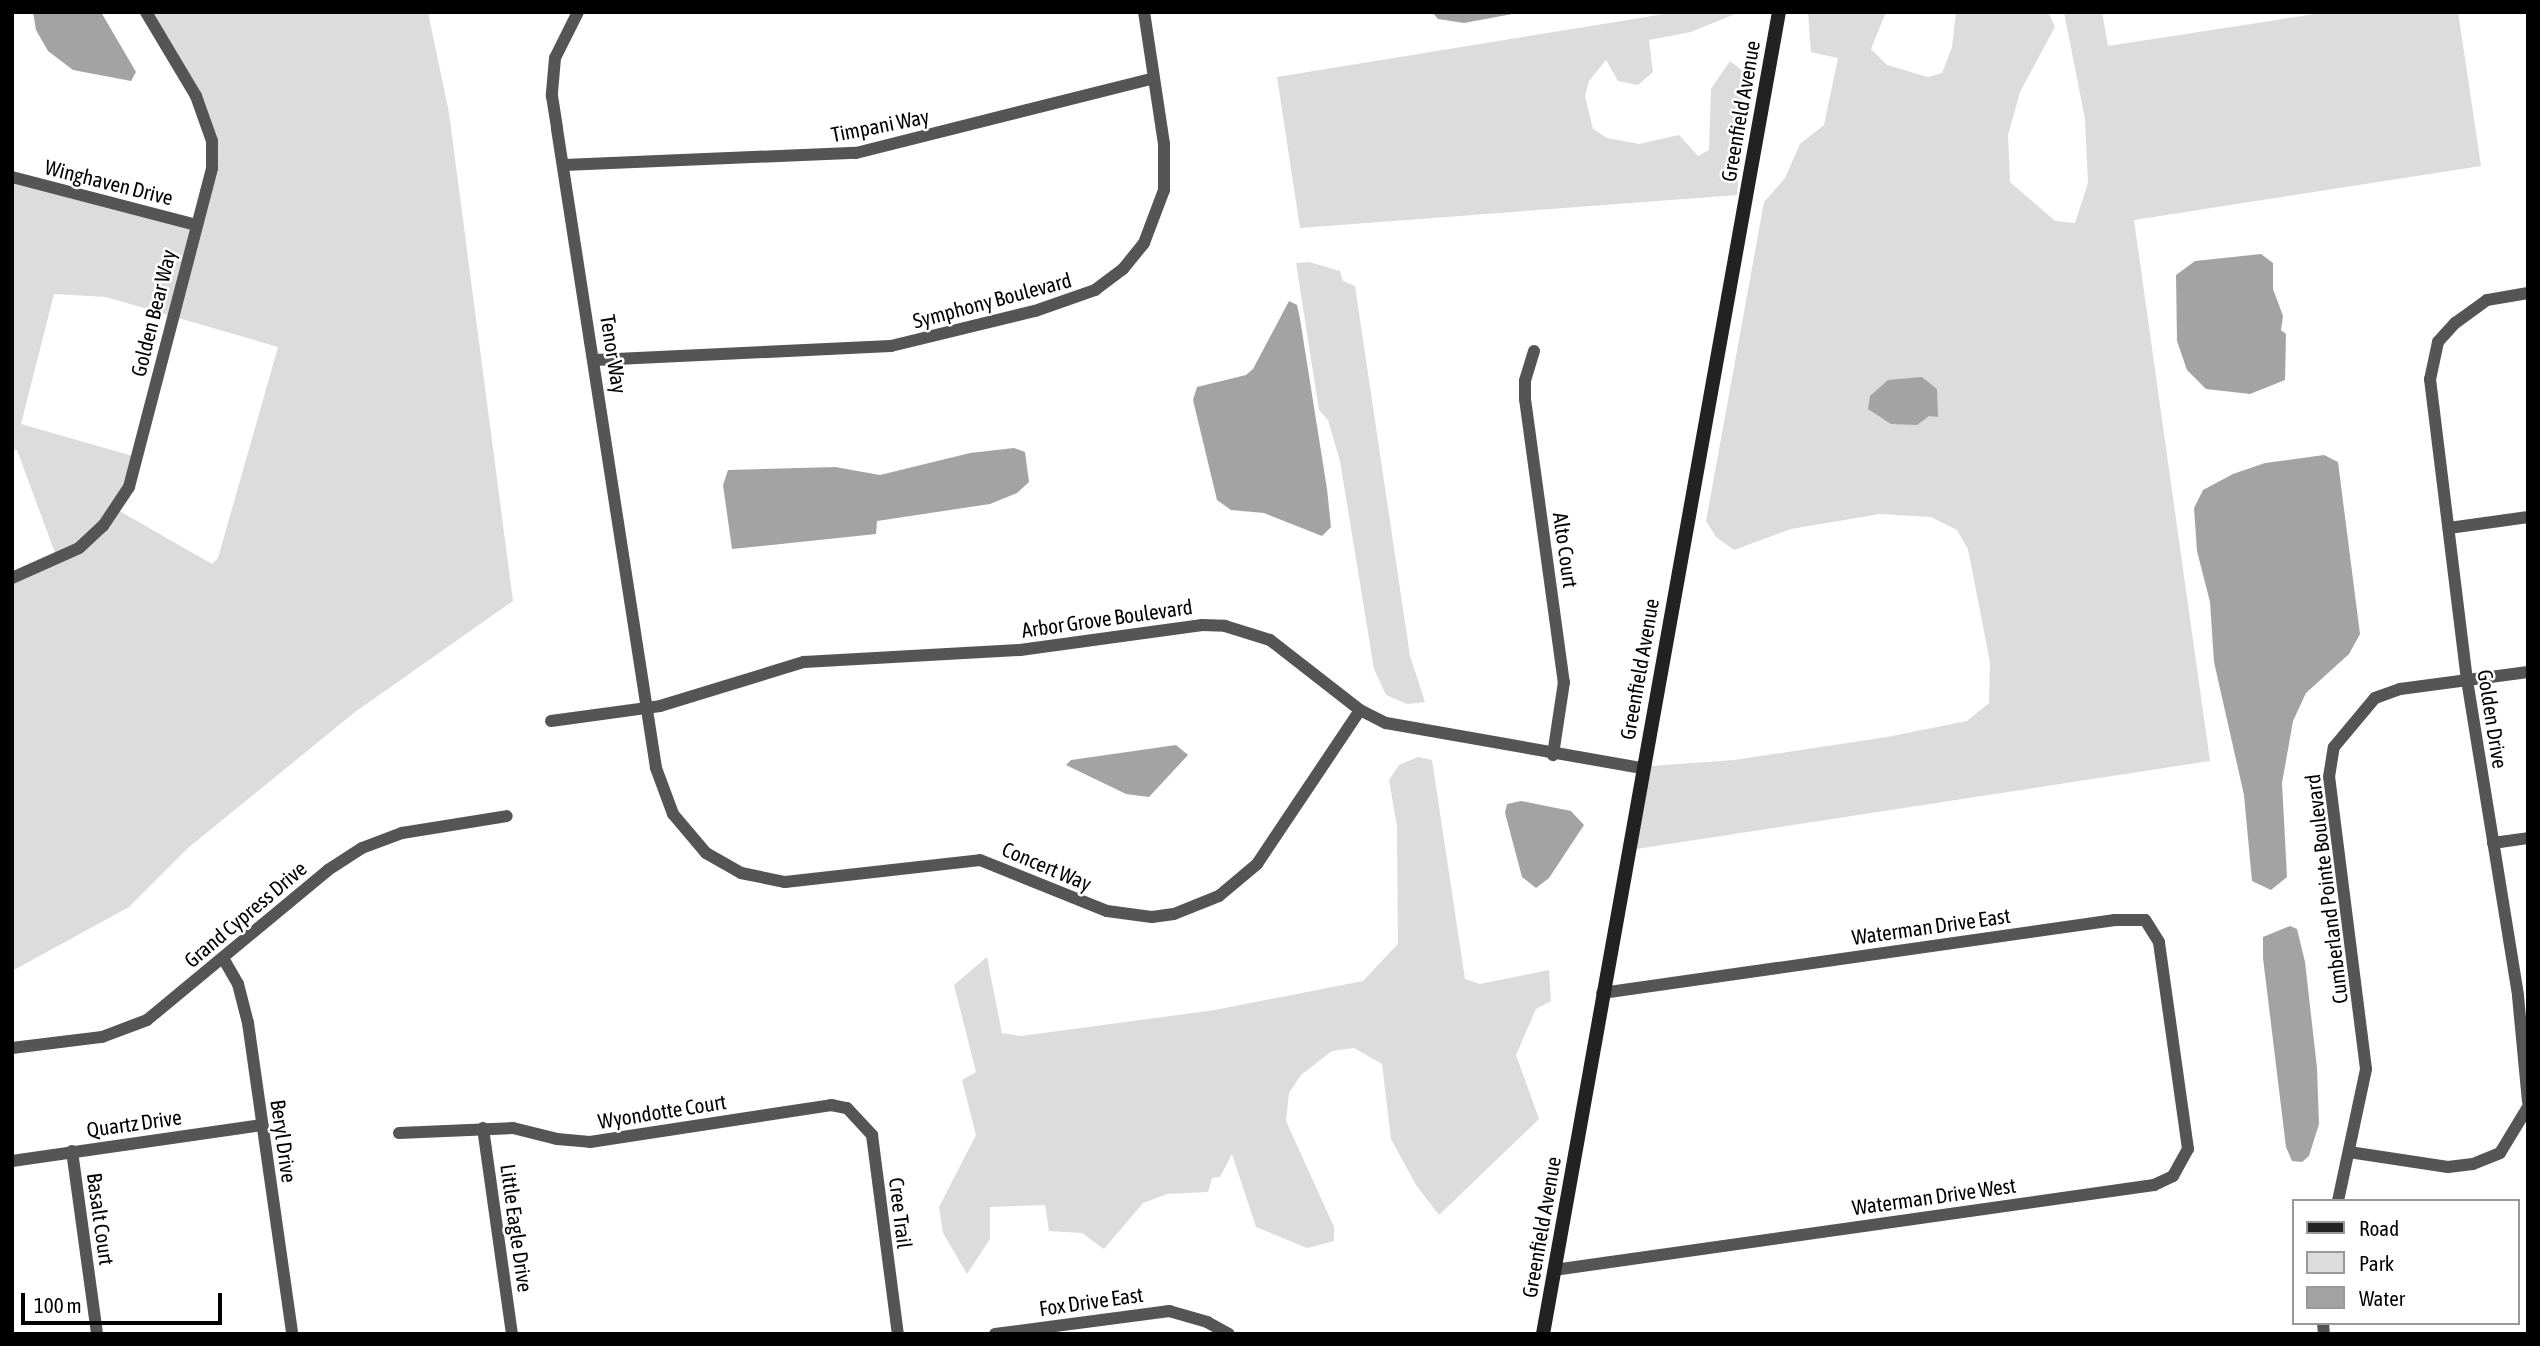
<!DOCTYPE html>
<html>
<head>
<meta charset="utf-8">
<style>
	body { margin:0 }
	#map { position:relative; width:2540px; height:1346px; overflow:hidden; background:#fff; font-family:"Asap Condensed",sans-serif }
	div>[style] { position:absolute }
	.green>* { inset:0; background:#dcdcdc }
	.water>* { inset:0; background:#a3a3a3 }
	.minor>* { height:12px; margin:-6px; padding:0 6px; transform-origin:6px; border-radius:6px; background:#555 }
	.secondary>* { height:14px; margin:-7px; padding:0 7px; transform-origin:7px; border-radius:7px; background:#222 }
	span { translate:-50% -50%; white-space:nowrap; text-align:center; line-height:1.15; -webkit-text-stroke:5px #fff; paint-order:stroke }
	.street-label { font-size:21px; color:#000 }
	.frame { position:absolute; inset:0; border:14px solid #000; pointer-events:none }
	.legend { position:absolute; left:2292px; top:1199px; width:228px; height:126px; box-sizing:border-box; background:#fff; border:2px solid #999; margin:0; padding:9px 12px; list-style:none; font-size:21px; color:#000 }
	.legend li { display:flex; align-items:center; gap:14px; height:35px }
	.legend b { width:35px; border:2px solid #999 }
	.scale { position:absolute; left:21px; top:1293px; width:201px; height:32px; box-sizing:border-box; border:4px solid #000; border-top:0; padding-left:9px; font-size:21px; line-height:24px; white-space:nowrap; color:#000; -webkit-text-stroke:5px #fff; paint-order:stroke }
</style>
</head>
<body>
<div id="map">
	<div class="green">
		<i style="clip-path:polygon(evenodd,146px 12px,428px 12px,449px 113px,513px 601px,355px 712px,188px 848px,129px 907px,12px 971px,12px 578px,58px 561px,17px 450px,12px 450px,12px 177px,195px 224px,212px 168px,196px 96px,146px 12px,54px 294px,106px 297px,278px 347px,218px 558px,212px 564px,116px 509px,136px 457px,21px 424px,54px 294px)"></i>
		<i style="clip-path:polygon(1677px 12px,1740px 12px,1691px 32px,1649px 40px,1653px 72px,1638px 85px,1618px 81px,1606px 60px,1589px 81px,1585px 96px,1593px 129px,1607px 138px,1639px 144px,1679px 135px,1698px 156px,1709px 150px,1711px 89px,1730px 61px,1748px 75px,1737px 195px,1300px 228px,1277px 77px)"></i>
		<i style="clip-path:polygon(1808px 12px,1886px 12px,1871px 49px,1887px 65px,1928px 77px,1942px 73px,1952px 47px,1956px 12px,2048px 12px,2055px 27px,2020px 92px,2008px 135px,2010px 182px,2055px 221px,2075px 223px,2088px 183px,2085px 119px,2064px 12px,2102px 12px,2108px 46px,2328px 12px,2458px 12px,2481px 166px,2134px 220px,2210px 761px,1636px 849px,1651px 766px,1734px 760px,1887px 737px,1967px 721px,1989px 703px,1990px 662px,1968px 549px,1957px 530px,1931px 517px,1880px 514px,1791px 529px,1734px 550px,1716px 537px,1706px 521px,1764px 202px,1785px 178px,1800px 144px,1824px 125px,1838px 58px,1811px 52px)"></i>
		<i style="clip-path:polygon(1309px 262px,1340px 271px,1343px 281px,1355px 286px,1410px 656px,1425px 702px,1407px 704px,1386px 695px,1374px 669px,1340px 461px,1328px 420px,1319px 410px,1296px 263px)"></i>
		<i style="clip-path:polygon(1418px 757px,1432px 760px,1465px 979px,1480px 984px,1549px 970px,1551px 1001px,1536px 1009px,1516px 1055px,1539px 1119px,1439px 1215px,1416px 1185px,1391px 1139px,1382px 1064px,1354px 1048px,1332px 1051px,1301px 1075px,1289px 1093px,1286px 1121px,1334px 1227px,1334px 1241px,1307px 1248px,1256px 1227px,1232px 1154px,1220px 1177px,1212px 1178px,1208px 1192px,1167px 1194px,1143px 1203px,1104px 1249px,1082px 1233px,1049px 1231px,1045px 1205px,990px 1207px,990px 1239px,967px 1274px,943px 1233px,939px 1207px,976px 1135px,962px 1080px,976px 1072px,954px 985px,987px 957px,1002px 1033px,1021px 1036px,1215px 1010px,1363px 981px,1398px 944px,1397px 826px,1389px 780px,1399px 765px)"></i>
	</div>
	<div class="water">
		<i style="clip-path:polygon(33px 12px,101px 12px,136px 72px,131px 81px,73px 70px,48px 51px,36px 30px)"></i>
		<i style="clip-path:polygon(1432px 12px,1523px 12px,1464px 23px,1438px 19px)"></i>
		<i style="clip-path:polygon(2261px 254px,2273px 263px,2273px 289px,2283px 316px,2281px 330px,2286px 334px,2285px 380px,2250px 394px,2206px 389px,2187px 370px,2177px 341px,2176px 275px,2195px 261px)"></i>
		<i style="clip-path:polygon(1289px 301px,1297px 305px,1300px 319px,1327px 489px,1331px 527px,1322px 536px,1264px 513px,1231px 510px,1217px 500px,1193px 400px,1197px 387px,1246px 375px,1253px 369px)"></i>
		<i style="clip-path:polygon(1922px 377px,1937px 389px,1938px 417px,1929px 416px,1917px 425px,1891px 424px,1868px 409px,1870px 396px,1888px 380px)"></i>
		<i style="clip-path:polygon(1014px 448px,1025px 452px,1029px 482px,1017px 493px,990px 504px,877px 521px,876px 534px,732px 549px,723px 485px,728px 470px,835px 467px,880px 475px,970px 453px)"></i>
		<i style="clip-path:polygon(2324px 455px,2338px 462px,2360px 634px,2349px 654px,2306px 693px,2293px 721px,2282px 783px,2287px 877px,2271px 890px,2252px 881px,2244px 795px,2214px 662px,2210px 602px,2197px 551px,2194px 508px,2203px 490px,2233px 474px,2265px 463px)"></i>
		<i style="clip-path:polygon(1176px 745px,1188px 755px,1149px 797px,1126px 794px,1066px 765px,1071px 760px)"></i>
		<i style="clip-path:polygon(1521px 801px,1571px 811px,1584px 825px,1549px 878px,1536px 888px,1522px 877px,1505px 813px,1507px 804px)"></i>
		<i style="clip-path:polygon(2290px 926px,2297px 929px,2305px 962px,2317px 1068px,2319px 1124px,2309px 1156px,2302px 1162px,2292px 1161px,2286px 1147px,2263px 958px,2263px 937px)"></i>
	</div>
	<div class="minor">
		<i style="left:578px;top:12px;width:51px;rotate:116.6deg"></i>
		<i style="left:555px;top:58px;width:38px;rotate:95deg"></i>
		<i style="left:552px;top:96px;width:33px;rotate:81deg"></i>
		<i style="left:557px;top:129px;width:647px;rotate:81.19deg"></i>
		<i style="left:656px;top:768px;width:49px;rotate:69.7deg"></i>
		<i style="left:673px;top:814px;width:51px;rotate:49.8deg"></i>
		<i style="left:706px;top:853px;width:40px;rotate:29.7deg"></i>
		<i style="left:741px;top:873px;width:45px;rotate:11.6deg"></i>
		<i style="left:785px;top:882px;width:196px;rotate:-6.4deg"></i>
		<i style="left:980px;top:860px;width:137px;rotate:21.9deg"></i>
		<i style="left:1107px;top:911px;width:45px;rotate:7.6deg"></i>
		<i style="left:1152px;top:917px;width:22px;rotate:-8deg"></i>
		<i style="left:1174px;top:914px;width:48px;rotate:-21.8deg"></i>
		<i style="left:1219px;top:896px;width:50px;rotate:-40.1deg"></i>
		<i style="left:1257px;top:864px;width:185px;rotate:-56.2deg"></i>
		<i style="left:564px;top:165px;width:292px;rotate:-2.4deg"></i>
		<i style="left:856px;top:153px;width:307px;rotate:-14.1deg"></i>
		<i style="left:12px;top:177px;width:190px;rotate:14.6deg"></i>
		<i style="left:2528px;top:293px;width:42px;rotate:170.3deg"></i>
		<i style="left:2487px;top:300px;width:39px;rotate:144deg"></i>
		<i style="left:2455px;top:323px;width:25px;rotate:132deg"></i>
		<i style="left:2438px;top:342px;width:38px;rotate:102deg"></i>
		<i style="left:2430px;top:379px;width:303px;rotate:83deg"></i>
		<i style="left:2467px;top:680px;width:320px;rotate:80.8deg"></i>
		<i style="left:2518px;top:996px;width:106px;rotate:84.6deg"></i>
		<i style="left:1534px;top:351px;width:31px;rotate:107deg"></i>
		<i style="left:1525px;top:381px;width:18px;rotate:90deg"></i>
		<i style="left:1525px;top:399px;width:286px;rotate:82.2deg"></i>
		<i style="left:1564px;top:682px;width:74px;rotate:98.6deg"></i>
		<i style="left:595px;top:360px;width:296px;rotate:-2.7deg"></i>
		<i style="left:891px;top:346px;width:148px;rotate:-13.7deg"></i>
		<i style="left:1035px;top:311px;width:64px;rotate:-19.3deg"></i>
		<i style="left:1095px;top:290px;width:35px;rotate:-37deg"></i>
		<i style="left:1123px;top:269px;width:33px;rotate:-51deg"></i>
		<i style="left:1144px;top:243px;width:57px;rotate:-69.3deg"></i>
		<i style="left:1164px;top:190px;width:46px;rotate:-90deg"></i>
		<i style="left:1164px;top:144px;width:134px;rotate:-98.6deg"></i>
		<i style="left:2449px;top:528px;width:80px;rotate:-7.9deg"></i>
		<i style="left:12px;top:578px;width:73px;rotate:-24.1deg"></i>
		<i style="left:79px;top:548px;width:33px;rotate:-43deg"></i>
		<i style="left:103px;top:526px;width:47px;rotate:-56.3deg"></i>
		<i style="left:129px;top:487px;width:330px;rotate:-75.4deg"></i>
		<i style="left:212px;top:168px;width:27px;rotate:-90deg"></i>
		<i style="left:212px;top:141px;width:48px;rotate:-109.6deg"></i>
		<i style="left:196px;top:96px;width:98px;rotate:-120.8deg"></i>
		<i style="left:551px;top:721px;width:110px;rotate:-7.8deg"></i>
		<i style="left:660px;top:706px;width:151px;rotate:-17deg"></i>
		<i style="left:804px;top:662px;width:216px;rotate:-3.2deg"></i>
		<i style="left:1020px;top:650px;width:184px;rotate:-7.8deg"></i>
		<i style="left:1202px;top:625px;width:23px;rotate:2deg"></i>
		<i style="left:1225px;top:626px;width:47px;rotate:17.3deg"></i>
		<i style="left:1270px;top:640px;width:114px;rotate:37.9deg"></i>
		<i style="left:1360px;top:710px;width:29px;rotate:27deg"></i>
		<i style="left:1386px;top:723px;width:260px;rotate:10deg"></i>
		<i style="left:2493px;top:843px;width:35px;rotate:-8deg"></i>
		<i style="left:223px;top:958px;width:30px;rotate:60deg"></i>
		<i style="left:238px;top:984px;width:40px;rotate:75.6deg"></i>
		<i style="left:248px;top:1023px;width:314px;rotate:81.9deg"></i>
		<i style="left:12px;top:1048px;width:91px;rotate:-7deg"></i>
		<i style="left:102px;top:1037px;width:48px;rotate:-20.7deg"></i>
		<i style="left:147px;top:1020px;width:235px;rotate:-39.6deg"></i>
		<i style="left:328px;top:870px;width:40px;rotate:-32.9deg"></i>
		<i style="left:362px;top:848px;width:43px;rotate:-20.6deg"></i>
		<i style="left:402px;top:833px;width:106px;rotate:-9.2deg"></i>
		<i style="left:483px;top:1128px;width:208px;rotate:82deg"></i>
		<i style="left:399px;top:1133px;width:114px;rotate:-2.5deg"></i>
		<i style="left:513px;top:1128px;width:45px;rotate:14deg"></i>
		<i style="left:557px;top:1139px;width:33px;rotate:5deg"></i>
		<i style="left:590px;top:1142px;width:244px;rotate:-8.7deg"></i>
		<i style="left:831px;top:1105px;width:16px;rotate:11deg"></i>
		<i style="left:847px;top:1108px;width:37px;rotate:47deg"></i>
		<i style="left:872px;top:1135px;width:201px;rotate:82.6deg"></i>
		<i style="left:72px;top:1151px;width:185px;rotate:82.2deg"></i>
		<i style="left:2349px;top:1152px;width:100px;rotate:8.6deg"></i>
		<i style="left:2448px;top:1167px;width:25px;rotate:-7deg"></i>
		<i style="left:2473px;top:1164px;width:29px;rotate:-22deg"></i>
		<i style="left:2500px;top:1153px;width:54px;rotate:-58.7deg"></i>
		<i style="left:12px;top:1161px;width:253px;rotate:-8.2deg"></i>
		<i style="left:2338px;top:1201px;width:135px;rotate:-78deg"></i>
		<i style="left:2366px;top:1069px;width:294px;rotate:-97.2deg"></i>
		<i style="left:2329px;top:777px;width:30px;rotate:-81deg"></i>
		<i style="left:2334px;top:747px;width:64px;rotate:-50.1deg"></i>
		<i style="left:2375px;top:698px;width:27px;rotate:-20deg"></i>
		<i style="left:2400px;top:689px;width:129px;rotate:-7.6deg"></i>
		<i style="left:1554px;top:1270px;width:606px;rotate:-8.06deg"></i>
		<i style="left:2154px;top:1185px;width:21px;rotate:-25deg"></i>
		<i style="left:2173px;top:1176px;width:31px;rotate:-61deg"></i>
		<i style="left:2188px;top:1149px;width:209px;rotate:-98deg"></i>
		<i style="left:2159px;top:942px;width:26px;rotate:-122deg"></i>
		<i style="left:2145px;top:920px;width:30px;rotate:180deg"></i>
		<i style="left:2115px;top:920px;width:518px;rotate:171.9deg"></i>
		<i style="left:2323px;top:1323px;width:11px;rotate:85deg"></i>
		<i style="left:995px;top:1334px;width:176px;rotate:-7.5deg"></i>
		<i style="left:1169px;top:1311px;width:40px;rotate:16deg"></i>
		<i style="left:1207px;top:1322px;width:25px;rotate:29deg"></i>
	</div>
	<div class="secondary">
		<i style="left:1543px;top:1334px;width:1343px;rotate:-79.88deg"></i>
	</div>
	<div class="street-label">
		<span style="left:1740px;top:111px;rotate:-80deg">Greenfield Avenue</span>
		<span style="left:880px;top:125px;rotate:-11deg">Timpani Way</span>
		<span style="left:109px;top:182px;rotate:14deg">Winghaven Drive</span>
		<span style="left:992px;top:300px;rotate:-15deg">Symphony Boulevard</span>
		<span style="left:153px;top:313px;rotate:-76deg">Golden Bear Way</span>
		<span style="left:614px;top:354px;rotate:81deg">Tenor Way</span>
		<span style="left:1566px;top:550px;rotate:82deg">Alto Court</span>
		<span style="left:1107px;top:618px;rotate:-8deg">Arbor Grove Boulevard</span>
		<span style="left:1639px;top:669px;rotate:-80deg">Greenfield Avenue</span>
		<span style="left:2493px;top:719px;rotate:81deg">Golden Drive</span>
		<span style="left:1047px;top:866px;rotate:23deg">Concert Way</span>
		<span style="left:2326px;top:889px;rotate:-97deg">Cumberland Pointe Boulevard</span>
		<span style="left:245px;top:914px;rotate:-40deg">Grand Cypress Drive</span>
		<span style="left:1931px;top:926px;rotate:-8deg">Waterman Drive East</span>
		<span style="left:662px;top:1111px;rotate:-9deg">Wyondotte Court</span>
		<span style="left:134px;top:1123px;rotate:-8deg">Quartz Drive</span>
		<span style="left:284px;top:1141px;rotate:82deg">Beryl Drive</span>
		<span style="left:1934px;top:1196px;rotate:-8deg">Waterman Drive West</span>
		<span style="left:901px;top:1213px;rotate:83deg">Cree Trail</span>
		<span style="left:101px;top:1219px;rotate:82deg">Basalt Court</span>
		<span style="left:1541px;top:1227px;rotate:-80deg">Greenfield Avenue</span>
		<span style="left:517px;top:1228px;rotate:82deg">Little Eagle Drive</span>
		<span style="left:1091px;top:1301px;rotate:-8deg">Fox Drive East</span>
	</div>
	<div class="frame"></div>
	<ul class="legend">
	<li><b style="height:9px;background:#222"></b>Road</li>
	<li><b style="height:19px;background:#dcdcdc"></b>Park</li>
	<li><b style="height:19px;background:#a3a3a3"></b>Water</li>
	</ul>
	<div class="scale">100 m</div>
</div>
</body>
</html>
